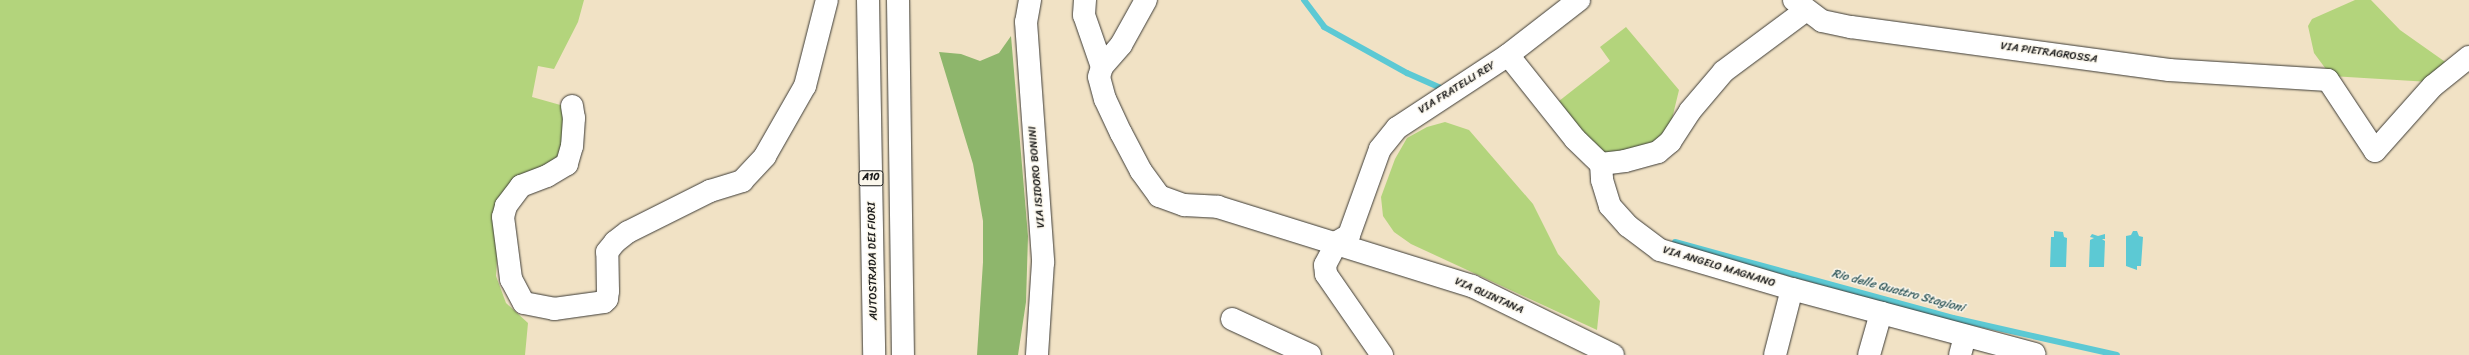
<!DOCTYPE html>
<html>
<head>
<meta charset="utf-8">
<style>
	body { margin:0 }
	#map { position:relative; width:2469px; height:355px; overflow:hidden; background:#f1e2c5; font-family:Sriracha,sans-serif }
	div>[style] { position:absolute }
	.green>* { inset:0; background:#b3d47c }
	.forest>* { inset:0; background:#8eb66c }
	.water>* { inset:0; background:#5cc9d4 }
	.stream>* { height:6px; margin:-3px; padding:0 3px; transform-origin:3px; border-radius:3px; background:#5cc9d4 }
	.roads { filter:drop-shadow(0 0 1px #3c3a35) drop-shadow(0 0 1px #3c3a35) }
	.minor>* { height:22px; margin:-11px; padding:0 11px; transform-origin:11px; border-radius:11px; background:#fff }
	.highway>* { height:22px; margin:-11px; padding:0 11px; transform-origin:11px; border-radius:11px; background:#fff }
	span { translate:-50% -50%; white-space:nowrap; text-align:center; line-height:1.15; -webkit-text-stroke:3px #fbf7ec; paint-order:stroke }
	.shield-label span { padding:1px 3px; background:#fbf7ec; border:1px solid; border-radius:3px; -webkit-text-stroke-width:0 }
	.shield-label { font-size:10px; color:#1c1c1c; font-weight:700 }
	.street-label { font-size:11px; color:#1c1c1c }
	.water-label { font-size:12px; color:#32595c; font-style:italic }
</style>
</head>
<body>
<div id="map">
	<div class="green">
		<i style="clip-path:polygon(0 0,584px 0,578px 22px,554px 69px,538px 66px,532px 97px,564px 106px,565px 131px,559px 155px,550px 164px,527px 177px,498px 242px,496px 276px,506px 303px,528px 323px,525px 355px,0 355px)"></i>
		<i style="clip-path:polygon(2355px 0,2371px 0,2400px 30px,2451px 66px,2430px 82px,2331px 76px,2314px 53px,2308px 26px,2312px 19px)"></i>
		<i style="clip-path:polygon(1626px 27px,1679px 90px,1672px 119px,1658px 144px,1608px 153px,1601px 151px,1592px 143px,1559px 101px,1610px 61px,1600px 47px)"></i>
		<i style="clip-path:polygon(1445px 122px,1469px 130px,1533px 204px,1558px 254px,1600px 301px,1597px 330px,1411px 244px,1394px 232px,1383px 216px,1381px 197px,1395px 159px,1407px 138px,1427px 127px)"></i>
	</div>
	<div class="forest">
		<i style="clip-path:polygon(1011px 36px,1028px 236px,1026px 302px,1018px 355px,977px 355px,983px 262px,983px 221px,973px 164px,939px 52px,961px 54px,980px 61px,999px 53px)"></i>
	</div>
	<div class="water">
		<i style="clip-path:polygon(2054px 231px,2063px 232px,2064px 237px,2067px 238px,2066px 267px,2050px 267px,2051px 237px,2054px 237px)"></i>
		<i style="clip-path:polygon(2133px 231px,2137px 231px,2139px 236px,2143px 237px,2141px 266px,2137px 266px,2137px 270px,2126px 266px,2126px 236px,2131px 235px)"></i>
		<i style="clip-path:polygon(2092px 234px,2098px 236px,2105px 234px,2105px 239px,2102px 239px,2105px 241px,2104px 267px,2089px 267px,2090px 240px,2094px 238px,2090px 237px)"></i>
	</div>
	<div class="stream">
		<i style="left:1304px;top:0;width:34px;rotate:53deg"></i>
		<i style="left:1324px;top:27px;width:95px;rotate:29deg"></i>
		<i style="left:1407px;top:73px;width:37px;rotate:24deg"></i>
		<i style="left:1675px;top:242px;width:288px;rotate:15.3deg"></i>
		<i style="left:1953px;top:318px;width:168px;rotate:12.7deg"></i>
	</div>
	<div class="roads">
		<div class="minor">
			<i style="left:1030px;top:0;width:22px;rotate:100deg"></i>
			<i style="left:1026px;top:22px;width:241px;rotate:85.9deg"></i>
			<i style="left:1043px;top:262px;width:93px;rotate:93.7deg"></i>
			<i style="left:1085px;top:0;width:15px;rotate:94deg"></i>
			<i style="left:1084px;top:15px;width:55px;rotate:70.9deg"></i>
			<i style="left:1146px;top:0;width:51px;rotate:119.1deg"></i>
			<i style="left:1121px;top:45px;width:29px;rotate:131deg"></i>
			<i style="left:1102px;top:67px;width:10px;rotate:107deg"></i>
			<i style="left:1099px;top:77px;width:23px;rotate:75deg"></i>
			<i style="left:1105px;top:99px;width:38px;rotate:65deg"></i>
			<i style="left:1121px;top:133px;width:43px;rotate:62.2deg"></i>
			<i style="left:1141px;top:171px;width:31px;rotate:54deg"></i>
			<i style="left:1159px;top:196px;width:27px;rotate:20deg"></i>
			<i style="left:1184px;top:205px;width:34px;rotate:3deg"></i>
			<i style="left:1218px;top:207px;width:266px;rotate:17.3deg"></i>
			<i style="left:1472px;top:286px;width:157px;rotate:26.1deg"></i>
			<i style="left:1794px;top:0;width:35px;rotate:37deg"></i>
			<i style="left:1822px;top:21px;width:30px;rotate:12deg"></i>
			<i style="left:1851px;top:27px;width:321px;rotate:7.7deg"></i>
			<i style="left:2169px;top:70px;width:159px;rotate:3.6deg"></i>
			<i style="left:2328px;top:80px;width:85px;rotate:56.5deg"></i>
			<i style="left:2375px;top:151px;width:87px;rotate:-48.3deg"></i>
			<i style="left:2433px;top:86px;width:46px;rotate:-38.9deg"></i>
			<i style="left:1508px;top:55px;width:90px;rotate:-37.8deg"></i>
			<i style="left:572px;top:106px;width:12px;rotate:81deg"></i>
			<i style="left:574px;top:118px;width:28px;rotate:94deg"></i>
			<i style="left:572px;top:146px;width:19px;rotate:106deg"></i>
			<i style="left:567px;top:164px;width:23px;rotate:149deg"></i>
			<i style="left:547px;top:176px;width:28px;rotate:159deg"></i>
			<i style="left:521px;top:186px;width:25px;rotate:127deg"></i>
			<i style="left:506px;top:206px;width:11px;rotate:105deg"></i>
			<i style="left:503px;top:217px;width:63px;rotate:82.6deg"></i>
			<i style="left:511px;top:279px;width:27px;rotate:62deg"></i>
			<i style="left:524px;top:303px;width:31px;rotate:11deg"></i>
			<i style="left:554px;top:309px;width:50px;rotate:-8deg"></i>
			<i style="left:604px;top:302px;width:4px;rotate:-45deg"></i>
			<i style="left:607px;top:299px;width:8px;rotate:-83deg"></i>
			<i style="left:608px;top:291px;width:39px;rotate:-91deg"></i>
			<i style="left:607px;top:252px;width:13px;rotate:-51deg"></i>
			<i style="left:615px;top:242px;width:16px;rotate:-38deg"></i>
			<i style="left:628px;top:232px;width:92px;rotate:-26.6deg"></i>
			<i style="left:710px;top:191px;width:34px;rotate:-17deg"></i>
			<i style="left:742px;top:181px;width:34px;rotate:-47deg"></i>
			<i style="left:765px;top:156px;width:81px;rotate:-60.3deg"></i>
			<i style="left:805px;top:86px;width:89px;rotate:-75.7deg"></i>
			<i style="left:1601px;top:164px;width:16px;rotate:86deg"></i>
			<i style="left:1602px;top:180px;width:27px;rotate:73deg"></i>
			<i style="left:1610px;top:206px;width:27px;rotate:48deg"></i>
			<i style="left:1628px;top:226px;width:40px;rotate:37deg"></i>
			<i style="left:1660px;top:250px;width:138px;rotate:16.5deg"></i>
			<i style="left:1792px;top:289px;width:251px;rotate:15deg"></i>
			<i style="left:1601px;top:164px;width:24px;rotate:-7deg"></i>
			<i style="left:1625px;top:161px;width:34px;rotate:-15deg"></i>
			<i style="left:1658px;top:152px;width:16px;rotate:-40deg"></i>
			<i style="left:1670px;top:142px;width:37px;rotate:-57deg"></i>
			<i style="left:1690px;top:111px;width:52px;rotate:-49.6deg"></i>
			<i style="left:1724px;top:71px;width:102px;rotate:-36.6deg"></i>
			<i style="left:1232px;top:319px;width:86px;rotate:24.8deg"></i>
			<i style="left:1382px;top:355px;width:98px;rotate:-124.7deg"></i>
			<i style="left:1326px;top:274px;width:9px;rotate:-96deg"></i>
			<i style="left:1325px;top:265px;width:26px;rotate:-62deg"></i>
			<i style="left:1337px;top:242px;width:14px;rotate:-30deg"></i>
			<i style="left:1349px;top:235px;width:91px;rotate:-70.2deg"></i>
			<i style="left:1380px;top:149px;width:27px;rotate:-51deg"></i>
			<i style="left:1397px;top:128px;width:133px;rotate:-33.3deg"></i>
			<i style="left:1508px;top:55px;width:107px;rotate:51.4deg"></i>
			<i style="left:1575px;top:139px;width:36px;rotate:44deg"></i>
			<i style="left:1775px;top:355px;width:68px;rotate:-75.6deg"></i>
			<i style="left:1869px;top:355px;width:44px;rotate:-74.1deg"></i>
			<i style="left:1960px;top:355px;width:20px;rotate:-75deg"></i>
		</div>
		<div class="highway">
			<i style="left:868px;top:0;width:355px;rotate:89deg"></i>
			<i style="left:898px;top:0;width:355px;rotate:89.2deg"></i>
		</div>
	</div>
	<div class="shield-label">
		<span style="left:871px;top:178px">A10</span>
	</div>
	<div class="street-label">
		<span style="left:2049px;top:53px;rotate:8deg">VIA PIETRAGROSSA</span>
		<span style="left:1457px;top:88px;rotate:-32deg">VIA FRATELLI REY</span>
		<span style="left:1037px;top:177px;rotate:-95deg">VIA ISIDORO BONINI</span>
		<span style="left:873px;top:261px;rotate:-91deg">AUTOSTRADA DEI FIORI</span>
		<span style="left:1719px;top:267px;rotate:17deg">VIA ANGELO MAGNANO</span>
		<span style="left:1489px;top:296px;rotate:24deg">VIA QUINTANA</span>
	</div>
	<div class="water-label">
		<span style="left:1898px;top:291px;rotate:15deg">Rio delle Quattro Stagioni</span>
	</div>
</div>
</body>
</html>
